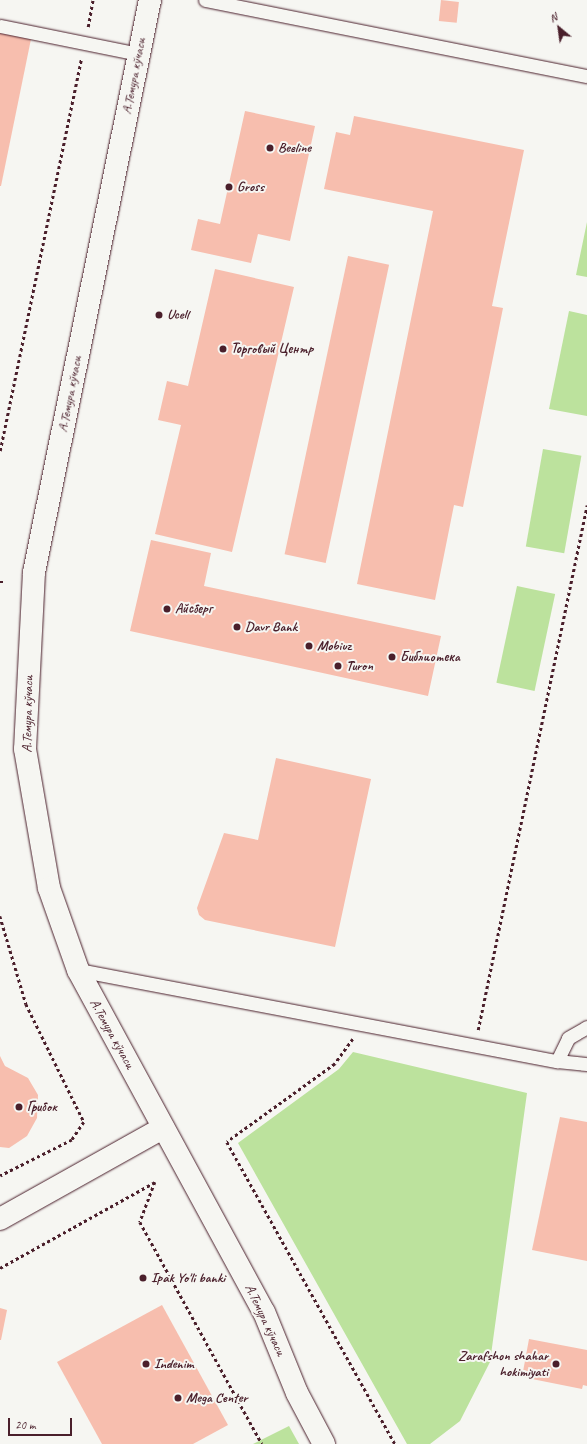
<!DOCTYPE html>
<html>
<head>
<meta charset="utf-8">
<style>
	body { margin:0 }
	#map { position:relative; width:587px; height:1444px; overflow:hidden; background:#f6f6f2; font-family:Caveat,sans-serif }
	div>[style] { position:absolute }
	.green>* { inset:0; background:#bce29d; transform-origin:0 0 }
	.building>* { inset:0; background:#f7beae; transform-origin:0 0 }
	.path>* { height:2.5px; margin-top:-1.25px; transform-origin:0; background:repeating-linear-gradient(90deg,#4a1f2b 0 3px,transparent 0 6px) }
	.roads { filter:drop-shadow(0 0 1px #4a1f2b) drop-shadow(0 0 1px #4a1f2b) }
	.service>* { height:13px; margin:-6.5px; padding:0 6.5px; transform-origin:6.5px; border-radius:6.5px; background:#f6f6f2 }
	.minor>* { height:22px; margin:-11px; padding:0 11px; transform-origin:11px; border-radius:11px; background:#f6f6f2 }
	.dots>* { width:11px; height:11px; translate:-50% -50%; box-sizing:border-box; border:2px solid #f6f6f2; border-radius:50% }
	span { translate:-50% -50%; white-space:nowrap; text-align:center; line-height:1.15; -webkit-text-stroke:4px #f6f6f2; paint-order:stroke }
	.street-label { font-size:14px; color:#4a1f2b }
	.poi-label { font-size:14px; color:#4a1f2b; font-weight:700 }
	.left { translate:0 -50%; text-align:left }
	.right { translate:-100% -50%; text-align:right }
	.north { position:absolute; left:539px; top:8px; width:40px; height:40px; -webkit-text-stroke:3px #f6f6f2; paint-order:stroke; rotate:331deg; font-size:11px; font-weight:700; line-height:16px; text-align:center; color:#4a1f2b }
	.north::after { content:''; display:block; margin:auto; width:14px; height:18px; background:#4a1f2b; clip-path:polygon(50% 0,100% 100%,50% 72%,0 100%) }
	.scale { position:absolute; left:8px; top:1418px; width:64px; height:18px; box-sizing:border-box; border:2px solid #4a1f2b; border-top:0; padding-left:5px; font-size:12px; line-height:14px; white-space:nowrap; color:#4a1f2b; -webkit-text-stroke:3px #f6f6f2; paint-order:stroke }
</style>
</head>
<body>
<div id="map">
	<div class="green">
		<i style="clip-path:polygon(587px 222px,587px 277px,576px 275px)"></i>
		<i style="clip-path:polygon(569px 311px,587px 315px,587px 416px,549px 409px)"></i>
		<i style="left:543px;top:449px;width:39px;height:99px;rotate:10deg"></i>
		<i style="left:517px;top:586px;width:39px;height:99px;rotate:12deg"></i>
		<i style="clip-path:polygon(353px 1052px,527px 1093px,490px 1362px,460px 1421px,430px 1444px,407px 1444px,238px 1143px,339px 1069px)"></i>
		<i style="clip-path:polygon(289px 1426px,299px 1444px,253px 1444px)"></i>
	</div>
	<div class="building">
		<i style="left:441px;top:0;width:18px;height:21px;rotate:6deg"></i>
		<i style="clip-path:polygon(0 33px,31px 39px,1px 186px,0 186px)"></i>
		<i style="clip-path:polygon(245px 111px,315px 126px,290px 241px,258px 234px,251px 263px,191px 250px,198px 219px,220px 224px)"></i>
		<i style="clip-path:polygon(354px 116px,524px 150px,492px 306px,503px 308px,463px 507px,454px 505px,435px 600px,357px 584px,433px 211px,324px 189px,336px 132px,350px 135px)"></i>
		<i style="left:348px;top:256px;width:42px;height:305px;rotate:12deg"></i>
		<i style="clip-path:polygon(215px 269px,294px 287px,232px 552px,155px 534px,181px 425px,158px 420px,167px 381px,188px 386px)"></i>
		<i style="clip-path:polygon(151px 540px,211px 553px,204px 586px,441px 636px,428px 696px,130px 631px)"></i>
		<i style="clip-path:polygon(276px 758px,371px 779px,335px 947px,205px 920px,199px 915px,197px 908px,224px 833px,258px 840px)"></i>
		<i style="clip-path:polygon(0 1056px,5px 1066px,28px 1078px,38px 1095px,37px 1118px,27px 1136px,9px 1148px,0 1147px)"></i>
		<i style="clip-path:polygon(560px 1117px,587px 1122px,587px 1261px,532px 1250px)"></i>
		<i style="clip-path:polygon(162px 1305px,228px 1425px,193px 1444px,102px 1444px,57px 1362px)"></i>
		<i style="clip-path:polygon(0 1308px,7px 1310px,1px 1340px,0 1340px)"></i>
		<i style="clip-path:polygon(529px 1339px,587px 1350px,587px 1386px,583px 1385px,582px 1389px,522px 1377px)"></i>
	</div>
	<div class="path">
		<i style="left:88px;top:27px;width:27px;rotate:-80deg"></i>
		<i style="left:0;top:451px;width:400px;rotate:-78.3deg"></i>
		<i style="left:0;top:582px;width:4px"></i>
		<i style="left:0;top:916px;width:92px;rotate:73.5deg"></i>
		<i style="left:26px;top:1004px;width:131px;rotate:63.8deg"></i>
		<i style="left:84px;top:1122px;width:22px;rotate:124deg"></i>
		<i style="left:72px;top:1140px;width:80px;rotate:153.4deg"></i>
		<i style="left:478px;top:1030px;width:536px;rotate:-78.27deg"></i>
		<i style="left:353px;top:1039px;width:31px;rotate:126deg"></i>
		<i style="left:335px;top:1064px;width:133px;rotate:144.2deg"></i>
		<i style="left:227px;top:1142px;width:346px;rotate:60.9deg"></i>
		<i style="left:155px;top:1182px;width:43px;rotate:110.6deg"></i>
		<i style="left:140px;top:1222px;width:253px;rotate:61.2deg"></i>
		<i style="left:0;top:1268px;width:177px;rotate:-29deg"></i>
	</div>
	<div class="roads">
		<div class="service">
			<i style="left:205px;top:0;width:389px;rotate:11.3deg"></i>
			<i style="left:0;top:26px;width:142px;rotate:11.4deg"></i>
			<i style="left:78px;top:970px;width:488px;rotate:10.8deg"></i>
			<i style="left:557px;top:1061px;width:30px;rotate:6deg"></i>
			<i style="left:557px;top:1061px;width:25px;rotate:-64deg"></i>
			<i style="left:568px;top:1038px;width:22px;rotate:-30deg"></i>
		</div>
		<div class="minor">
			<i style="left:150px;top:0;width:584px;rotate:101.46deg"></i>
			<i style="left:34px;top:572px;width:177px;rotate:92.9deg"></i>
			<i style="left:25px;top:749px;width:141px;rotate:80.2deg"></i>
			<i style="left:49px;top:888px;width:87px;rotate:70.5deg"></i>
			<i style="left:78px;top:970px;width:389px;rotate:61.5deg"></i>
			<i style="left:264px;top:1312px;width:87px;rotate:67.8deg"></i>
			<i style="left:297px;top:1393px;width:58px;rotate:62.1deg"></i>
			<i style="left:0;top:1219px;width:187px;rotate:-29.2deg"></i>
		</div>
	</div>
	<div class="dots">
		<i style="left:270px;top:148px;background:#4a1f2b"></i>
		<i style="left:229px;top:187px;background:#4a1f2b"></i>
		<i style="left:159px;top:315px;background:#4a1f2b"></i>
		<i style="left:223px;top:349px;background:#4a1f2b"></i>
		<i style="left:167px;top:609px;background:#4a1f2b"></i>
		<i style="left:237px;top:627px;background:#4a1f2b"></i>
		<i style="left:309px;top:646px;background:#4a1f2b"></i>
		<i style="left:392px;top:657px;background:#4a1f2b"></i>
		<i style="left:338px;top:666px;background:#4a1f2b"></i>
		<i style="left:19px;top:1107px;background:#4a1f2b"></i>
		<i style="left:143px;top:1278px;background:#4a1f2b"></i>
		<i style="left:146px;top:1364px;background:#4a1f2b"></i>
		<i style="left:556px;top:1364px;background:#4a1f2b"></i>
		<i style="left:178px;top:1398px;background:#4a1f2b"></i>
	</div>
	<div class="street-label">
		<span style="left:134px;top:76px;rotate:-79deg">А.Темура кўчаси</span>
		<span style="left:70px;top:394px;rotate:-79deg">А.Темура кўчаси</span>
		<span style="left:28px;top:714px;rotate:-89deg">А.Темура кўчаси</span>
		<span style="left:112px;top:1034px;rotate:61deg">А.Темура кўчаси</span>
		<span style="left:265px;top:1320px;rotate:65deg">А.Темура кўчаси</span>
	</div>
	<div class="poi-label">
		<span class="left" style="left:278px;top:148px">Beeline</span>
		<span class="left" style="left:237px;top:187px">Gross</span>
		<span class="left" style="left:167px;top:315px">Ucell</span>
		<span class="left" style="left:231px;top:349px">Торговый Центр</span>
		<span class="left" style="left:175px;top:609px">Айсберг</span>
		<span class="left" style="left:245px;top:627px">Davr Bank</span>
		<span class="left" style="left:317px;top:646px">Mobiuz</span>
		<span class="left" style="left:400px;top:657px">Библиотека</span>
		<span class="left" style="left:346px;top:666px">Turon</span>
		<span class="left" style="left:27px;top:1107px">Грибок</span>
		<span class="left" style="left:151px;top:1278px">Ipak Yo'li banki</span>
		<span class="right" style="left:548px;top:1364px">Zarafshon shahar<br>hokimiyati</span>
		<span class="left" style="left:154px;top:1364px">Indenim</span>
		<span class="left" style="left:186px;top:1398px">Mega Center</span>
	</div>
	<div class="north">N</div>
	<div class="scale">20 m</div>
</div>
</body>
</html>
